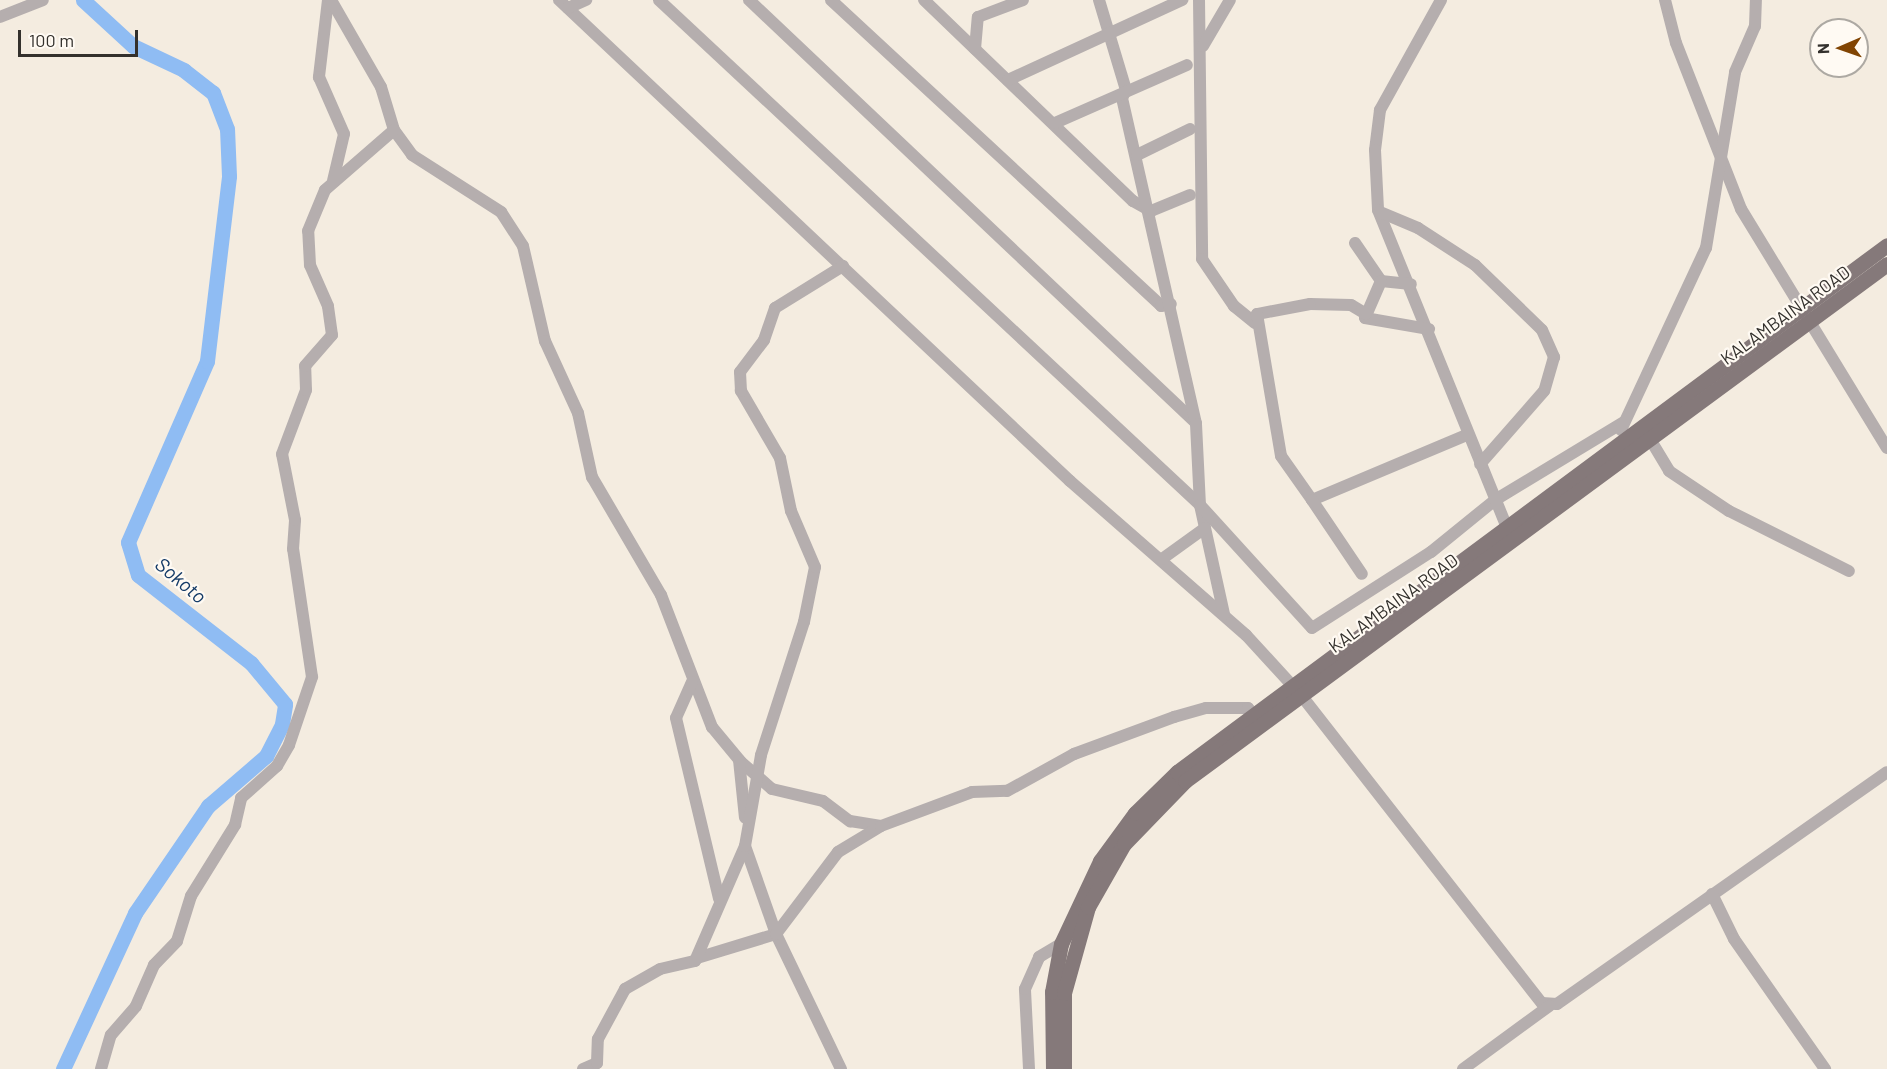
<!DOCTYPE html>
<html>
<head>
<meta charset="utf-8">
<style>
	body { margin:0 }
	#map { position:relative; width:1887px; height:1069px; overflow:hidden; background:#f4ece0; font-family:Barlow,sans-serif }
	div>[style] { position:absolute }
	.river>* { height:15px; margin:-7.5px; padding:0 7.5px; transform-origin:7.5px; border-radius:7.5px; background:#8fbcf3 }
	.minor>* { height:12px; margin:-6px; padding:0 6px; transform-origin:6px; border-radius:6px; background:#b5aeae }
	.major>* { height:15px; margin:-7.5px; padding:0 7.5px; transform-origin:7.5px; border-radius:7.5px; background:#85797a }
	span { translate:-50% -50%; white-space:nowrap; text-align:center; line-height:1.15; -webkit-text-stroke:4.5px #fffaf3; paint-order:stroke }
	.street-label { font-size:18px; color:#33302c }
	.water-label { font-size:20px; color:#153b67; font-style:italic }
	.north { position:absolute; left:1809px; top:18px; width:60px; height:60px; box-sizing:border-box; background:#fffaf3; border:2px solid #ada9a3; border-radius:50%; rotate:268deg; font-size:16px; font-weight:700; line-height:24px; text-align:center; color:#33302c }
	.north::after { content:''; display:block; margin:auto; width:21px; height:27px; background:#814402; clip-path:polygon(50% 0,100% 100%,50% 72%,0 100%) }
	.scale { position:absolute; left:18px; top:30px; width:120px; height:27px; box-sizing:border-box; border:3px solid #33302c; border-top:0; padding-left:8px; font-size:18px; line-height:21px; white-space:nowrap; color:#33302c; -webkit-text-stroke:4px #fffaf3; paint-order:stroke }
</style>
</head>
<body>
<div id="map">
	<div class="river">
		<i style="left:63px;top:1069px;width:172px;rotate:-65.2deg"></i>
		<i style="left:135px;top:913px;width:130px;rotate:-55.7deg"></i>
		<i style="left:208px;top:806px;width:77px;rotate:-40.8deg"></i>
		<i style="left:266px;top:756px;width:36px;rotate:-63deg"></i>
		<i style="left:282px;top:724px;width:20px;rotate:-81deg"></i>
		<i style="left:285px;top:704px;width:53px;rotate:-129.7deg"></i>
		<i style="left:251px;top:663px;width:143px;rotate:-142.1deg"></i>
		<i style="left:138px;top:575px;width:34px;rotate:-107deg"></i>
		<i style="left:128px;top:542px;width:197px;rotate:-66.4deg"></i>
		<i style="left:207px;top:361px;width:186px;rotate:-83.2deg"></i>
		<i style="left:229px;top:176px;width:47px;rotate:-92.4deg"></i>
		<i style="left:227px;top:129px;width:39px;rotate:-111deg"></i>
		<i style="left:213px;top:93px;width:37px;rotate:-142deg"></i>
		<i style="left:184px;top:70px;width:56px;rotate:-154.8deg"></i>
		<i style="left:133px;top:46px;width:68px;rotate:-137.4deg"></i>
	</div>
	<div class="minor">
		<i style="left:328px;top:0;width:78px;rotate:96.7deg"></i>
		<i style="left:319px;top:77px;width:62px;rotate:66.3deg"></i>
		<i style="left:344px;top:134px;width:48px;rotate:103.2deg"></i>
		<i style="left:331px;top:0;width:100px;rotate:60.1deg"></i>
		<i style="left:381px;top:87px;width:45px;rotate:73.2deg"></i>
		<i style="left:394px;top:130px;width:31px;rotate:54deg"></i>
		<i style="left:412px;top:155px;width:106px;rotate:32.6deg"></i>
		<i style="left:501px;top:212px;width:40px;rotate:57.1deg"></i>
		<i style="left:523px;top:246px;width:98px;rotate:77deg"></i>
		<i style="left:545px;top:341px;width:79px;rotate:65.4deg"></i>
		<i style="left:578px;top:413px;width:66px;rotate:77.7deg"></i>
		<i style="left:592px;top:477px;width:137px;rotate:59.7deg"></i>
		<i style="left:661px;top:595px;width:142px;rotate:68.9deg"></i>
		<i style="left:712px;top:727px;width:45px;rotate:50.4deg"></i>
		<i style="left:741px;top:762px;width:41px;rotate:41.1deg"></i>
		<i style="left:772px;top:789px;width:52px;rotate:13.2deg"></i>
		<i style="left:823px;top:801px;width:34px;rotate:37deg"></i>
		<i style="left:850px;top:821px;width:31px;rotate:9deg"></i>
		<i style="left:559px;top:0;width:702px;rotate:43.27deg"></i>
		<i style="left:1070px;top:481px;width:234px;rotate:41.2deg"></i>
		<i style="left:1246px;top:635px;width:81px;rotate:47.5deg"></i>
		<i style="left:1301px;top:695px;width:391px;rotate:52deg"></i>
		<i style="left:1542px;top:1003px;width:15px;rotate:4deg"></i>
		<i style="left:1557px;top:1004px;width:403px;rotate:-35.1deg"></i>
		<i style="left:659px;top:0;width:740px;rotate:43.03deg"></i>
		<i style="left:1200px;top:505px;width:112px;rotate:77.6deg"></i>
		<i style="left:749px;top:0;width:615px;rotate:43.42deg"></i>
		<i style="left:831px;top:0;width:450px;rotate:42.8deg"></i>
		<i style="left:1161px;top:306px;width:10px;rotate:-11deg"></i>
		<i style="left:924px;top:0;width:290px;rotate:43.9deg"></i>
		<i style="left:1133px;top:201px;width:21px;rotate:29deg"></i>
		<i style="left:1151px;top:211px;width:42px;rotate:-22.3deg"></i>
		<i style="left:1099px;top:0;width:94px;rotate:73.3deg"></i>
		<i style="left:1126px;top:90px;width:9px;rotate:117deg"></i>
		<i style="left:1122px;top:98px;width:334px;rotate:77.2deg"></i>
		<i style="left:1196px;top:424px;width:81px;rotate:87.2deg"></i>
		<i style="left:1200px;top:505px;width:166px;rotate:47.7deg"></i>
		<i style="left:1312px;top:628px;width:141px;rotate:-32.6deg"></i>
		<i style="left:1431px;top:552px;width:82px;rotate:-39.1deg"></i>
		<i style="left:1495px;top:500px;width:149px;rotate:-31.2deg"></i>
		<i style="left:1199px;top:0;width:259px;rotate:89.3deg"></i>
		<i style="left:1202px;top:259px;width:57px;rotate:55.8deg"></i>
		<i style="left:1234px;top:306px;width:27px;rotate:39deg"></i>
		<i style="left:1441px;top:0;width:126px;rotate:119deg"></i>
		<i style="left:1380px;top:110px;width:40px;rotate:97.1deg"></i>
		<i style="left:1375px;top:150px;width:60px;rotate:87.1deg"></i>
		<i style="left:1378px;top:210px;width:342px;rotate:67.9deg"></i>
		<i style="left:1665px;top:0;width:44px;rotate:75.7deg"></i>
		<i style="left:1676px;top:43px;width:178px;rotate:68.6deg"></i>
		<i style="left:1741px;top:209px;width:280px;rotate:58.6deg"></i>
		<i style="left:568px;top:8px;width:20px;rotate:-24deg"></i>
		<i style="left:0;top:17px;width:46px;rotate:-21.6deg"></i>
		<i style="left:1203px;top:46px;width:53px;rotate:-59.6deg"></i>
		<i style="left:975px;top:49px;width:32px;rotate:-85deg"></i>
		<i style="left:978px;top:17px;width:48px;rotate:-20.7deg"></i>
		<i style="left:1008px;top:80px;width:192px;rotate:-24.7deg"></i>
		<i style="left:1055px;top:123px;width:144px;rotate:-23.7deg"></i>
		<i style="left:1137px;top:155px;width:59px;rotate:-26.1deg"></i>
		<i style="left:1380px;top:212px;width:41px;rotate:22.8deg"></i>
		<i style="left:1418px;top:228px;width:68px;rotate:33deg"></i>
		<i style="left:1475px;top:265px;width:93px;rotate:44.1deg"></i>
		<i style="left:1542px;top:330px;width:30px;rotate:66deg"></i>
		<i style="left:1554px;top:357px;width:35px;rotate:106deg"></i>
		<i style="left:1544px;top:391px;width:97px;rotate:131.2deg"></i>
		<i style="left:1355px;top:243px;width:46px;rotate:55.6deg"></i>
		<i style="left:1381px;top:281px;width:30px;rotate:6deg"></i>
		<i style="left:1381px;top:281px;width:40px;rotate:113.4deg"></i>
		<i style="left:1365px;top:318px;width:65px;rotate:9.8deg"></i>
		<i style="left:1366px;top:314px;width:17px;rotate:-149deg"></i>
		<i style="left:1351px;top:305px;width:41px;rotate:-178.6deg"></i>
		<i style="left:1310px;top:304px;width:54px;rotate:169.3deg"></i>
		<i style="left:1257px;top:314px;width:144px;rotate:80.4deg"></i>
		<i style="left:1281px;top:456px;width:54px;rotate:54.8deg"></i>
		<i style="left:1312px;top:500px;width:168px;rotate:-22.8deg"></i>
		<i style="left:1621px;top:430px;width:201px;rotate:-65deg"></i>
		<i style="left:1706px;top:248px;width:178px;rotate:-80.6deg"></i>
		<i style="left:1735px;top:72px;width:50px;rotate:-66.5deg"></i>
		<i style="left:1755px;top:26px;width:26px;rotate:-88deg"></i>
		<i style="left:1650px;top:439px;width:37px;rotate:59deg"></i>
		<i style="left:1669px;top:471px;width:72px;rotate:33.7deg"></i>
		<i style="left:1729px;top:511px;width:134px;rotate:26.6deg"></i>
		<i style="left:1312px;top:500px;width:89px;rotate:56deg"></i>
		<i style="left:1162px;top:559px;width:53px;rotate:-35.8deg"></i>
		<i style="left:692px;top:682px;width:39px;rotate:114deg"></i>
		<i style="left:676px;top:718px;width:186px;rotate:76.6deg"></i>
		<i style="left:739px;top:760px;width:58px;rotate:84.1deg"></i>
		<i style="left:1712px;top:894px;width:50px;rotate:63.9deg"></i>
		<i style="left:1734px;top:939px;width:159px;rotate:55deg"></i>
		<i style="left:697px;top:958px;width:83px;rotate:-16.9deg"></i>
		<i style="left:776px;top:934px;width:93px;rotate:-109.4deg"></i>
		<i style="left:101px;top:1069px;width:35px;rotate:-74deg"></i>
		<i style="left:111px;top:1035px;width:38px;rotate:-49deg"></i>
		<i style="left:136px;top:1006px;width:45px;rotate:-66.3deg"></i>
		<i style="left:154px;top:965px;width:33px;rotate:-46deg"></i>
		<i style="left:177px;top:941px;width:47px;rotate:-72.7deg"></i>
		<i style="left:191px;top:896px;width:84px;rotate:-58.2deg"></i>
		<i style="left:235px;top:825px;width:28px;rotate:-77deg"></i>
		<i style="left:241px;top:798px;width:48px;rotate:-41.6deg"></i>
		<i style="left:277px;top:766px;width:24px;rotate:-60deg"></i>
		<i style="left:289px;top:745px;width:72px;rotate:-71.3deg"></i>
		<i style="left:312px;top:677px;width:129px;rotate:-98.4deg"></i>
		<i style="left:293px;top:549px;width:29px;rotate:-86deg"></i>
		<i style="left:295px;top:520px;width:67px;rotate:-101.1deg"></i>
		<i style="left:282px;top:454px;width:68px;rotate:-69.4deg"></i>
		<i style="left:306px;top:390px;width:24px;rotate:-92deg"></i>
		<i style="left:305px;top:366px;width:41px;rotate:-48.9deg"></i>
		<i style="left:332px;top:335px;width:29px;rotate:-98deg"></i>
		<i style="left:328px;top:306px;width:45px;rotate:-113.7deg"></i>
		<i style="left:310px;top:265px;width:34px;rotate:-93deg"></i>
		<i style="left:308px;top:231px;width:44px;rotate:-67.5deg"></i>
		<i style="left:325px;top:190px;width:91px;rotate:-41deg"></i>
		<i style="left:583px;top:1069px;width:15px;rotate:-23deg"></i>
		<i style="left:597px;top:1063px;width:24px;rotate:-88deg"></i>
		<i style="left:598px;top:1039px;width:57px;rotate:-61.6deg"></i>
		<i style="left:625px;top:989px;width:40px;rotate:-29.7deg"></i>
		<i style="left:660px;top:969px;width:36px;rotate:-13deg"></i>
		<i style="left:695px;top:961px;width:125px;rotate:-66.5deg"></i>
		<i style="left:745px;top:846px;width:92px;rotate:-80deg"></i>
		<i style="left:761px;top:755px;width:140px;rotate:-72.1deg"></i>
		<i style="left:804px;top:622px;width:56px;rotate:-78.7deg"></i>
		<i style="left:815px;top:567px;width:61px;rotate:-113.2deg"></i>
		<i style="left:791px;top:511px;width:54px;rotate:-101.7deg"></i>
		<i style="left:780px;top:458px;width:78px;rotate:-120.2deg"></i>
		<i style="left:741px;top:391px;width:19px;rotate:-93deg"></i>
		<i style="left:740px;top:372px;width:40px;rotate:-53deg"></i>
		<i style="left:764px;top:340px;width:34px;rotate:-71deg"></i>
		<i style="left:775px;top:308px;width:80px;rotate:-31.7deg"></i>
		<i style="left:841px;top:1069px;width:150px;rotate:-115.7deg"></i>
		<i style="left:776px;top:934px;width:103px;rotate:-52.9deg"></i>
		<i style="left:838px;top:852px;width:50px;rotate:-31.2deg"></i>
		<i style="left:881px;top:826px;width:97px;rotate:-20.5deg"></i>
		<i style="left:972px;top:792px;width:35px;rotate:-2deg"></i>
		<i style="left:1007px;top:791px;width:77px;rotate:-28.9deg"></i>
		<i style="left:1074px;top:754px;width:107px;rotate:-20.3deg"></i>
		<i style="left:1174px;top:717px;width:33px;rotate:-16deg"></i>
		<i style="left:1206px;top:708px;width:42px"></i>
		<i style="left:1248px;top:708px;width:16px;rotate:52deg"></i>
		<i style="left:1029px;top:1069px;width:80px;rotate:-92.9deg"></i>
		<i style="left:1025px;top:989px;width:35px;rotate:-66deg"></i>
		<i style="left:1039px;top:957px;width:26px;rotate:-31deg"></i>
		<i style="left:1463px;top:1069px;width:107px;rotate:-36.2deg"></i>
	</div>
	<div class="major">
		<i style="left:1053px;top:1069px;width:77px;rotate:-90.7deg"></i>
		<i style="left:1052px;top:992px;width:49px;rotate:-79.4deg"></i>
		<i style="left:1061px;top:944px;width:92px;rotate:-64.8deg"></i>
		<i style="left:1100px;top:861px;width:59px;rotate:-53.9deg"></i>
		<i style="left:1135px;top:813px;width:59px;rotate:-44.3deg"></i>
		<i style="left:1177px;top:772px;width:884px;rotate:-36.58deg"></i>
		<i style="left:1064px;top:1069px;width:76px;rotate:-90deg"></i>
		<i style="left:1064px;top:993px;width:89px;rotate:-74.4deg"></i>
		<i style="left:1088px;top:907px;width:73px;rotate:-60.3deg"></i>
		<i style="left:1124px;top:844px;width:88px;rotate:-45.9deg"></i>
		<i style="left:1185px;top:781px;width:872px;rotate:-36.37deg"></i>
	</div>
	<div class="street-label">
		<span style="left:1785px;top:315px;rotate:-36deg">KALAMBAINA ROAD</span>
		<span style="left:1393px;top:603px;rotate:-36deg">KALAMBAINA ROAD</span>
	</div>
	<div class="water-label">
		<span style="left:181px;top:580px;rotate:40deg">Sokoto</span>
	</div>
	<div class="north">N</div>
	<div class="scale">100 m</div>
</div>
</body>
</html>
